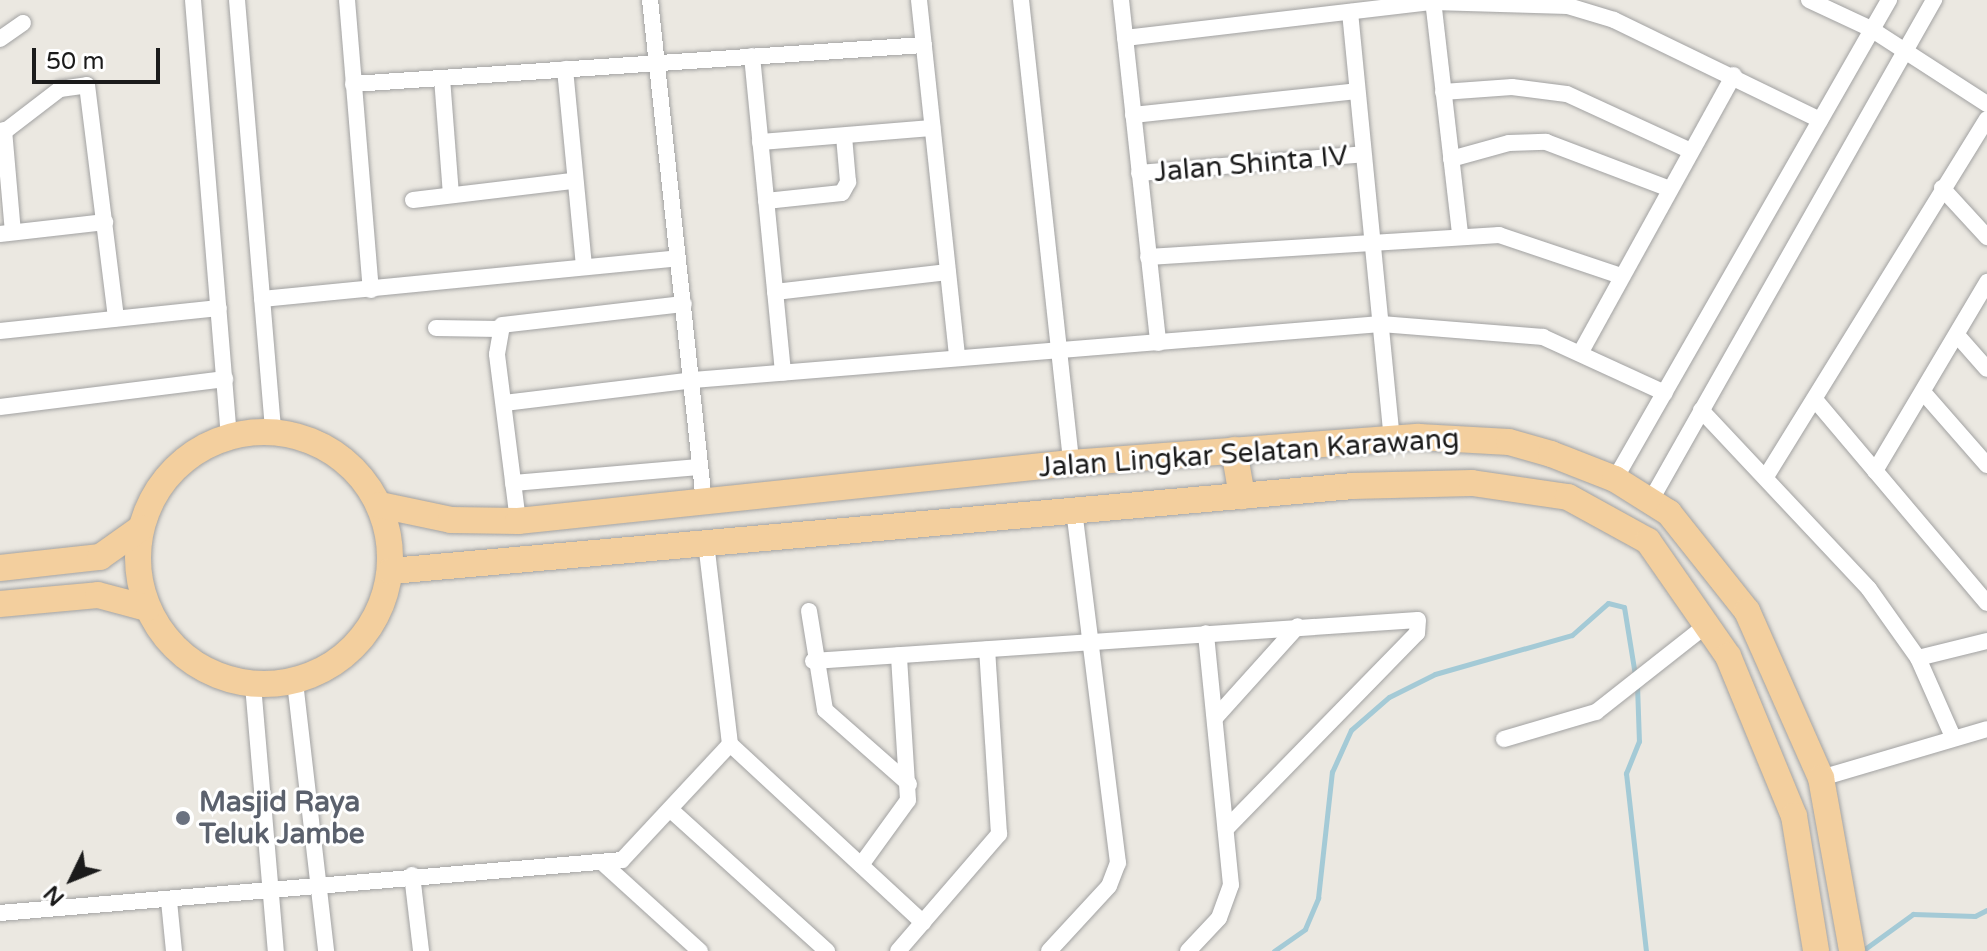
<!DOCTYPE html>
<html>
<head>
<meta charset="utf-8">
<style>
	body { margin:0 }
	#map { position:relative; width:1987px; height:951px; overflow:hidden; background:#ebe8e1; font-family:"Varela Round",sans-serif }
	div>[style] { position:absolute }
	.stream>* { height:5px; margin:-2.5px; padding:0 2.5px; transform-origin:2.5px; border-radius:2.5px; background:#a4cad6 }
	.roads { filter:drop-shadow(0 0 2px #a2a2a2) drop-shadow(0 0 2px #a2a2a2) }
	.minor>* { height:16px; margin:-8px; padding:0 8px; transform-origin:8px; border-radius:8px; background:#fff }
	.primary>* { height:26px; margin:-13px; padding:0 13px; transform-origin:13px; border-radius:13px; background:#f3cf9e }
	.primary>.ring { margin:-13px; padding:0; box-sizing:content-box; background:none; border:26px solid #f3cf9e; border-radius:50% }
	.dots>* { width:22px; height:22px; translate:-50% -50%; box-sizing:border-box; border:4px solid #fff; border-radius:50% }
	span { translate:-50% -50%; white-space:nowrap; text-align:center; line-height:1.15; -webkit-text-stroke:6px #fff; paint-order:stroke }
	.street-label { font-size:28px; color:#1b1b1b }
	.worship-label { font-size:28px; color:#5b616d; font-weight:700 }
	.left { translate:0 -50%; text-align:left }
	.north { position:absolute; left:32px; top:839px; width:80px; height:80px; -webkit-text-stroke:6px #fff; paint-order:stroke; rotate:227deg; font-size:22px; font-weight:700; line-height:32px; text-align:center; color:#1b1b1b }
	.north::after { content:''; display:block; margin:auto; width:28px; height:36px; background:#1b1b1b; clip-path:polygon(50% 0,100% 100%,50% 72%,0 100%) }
	.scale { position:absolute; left:32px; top:48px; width:128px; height:36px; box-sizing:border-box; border:4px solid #1b1b1b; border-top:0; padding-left:10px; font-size:24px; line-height:28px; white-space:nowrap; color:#1b1b1b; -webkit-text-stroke:6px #fff; paint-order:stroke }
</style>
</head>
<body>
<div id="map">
	<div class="stream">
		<i style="left:1637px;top:685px;width:56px;rotate:88deg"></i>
		<i style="left:1639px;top:741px;width:35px;rotate:112deg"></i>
		<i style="left:1626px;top:773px;width:179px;rotate:83.6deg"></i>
		<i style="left:1274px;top:951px;width:38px;rotate:-35deg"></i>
		<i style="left:1305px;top:929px;width:34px;rotate:-67deg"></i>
		<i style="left:1318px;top:898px;width:127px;rotate:-83.7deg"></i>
		<i style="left:1332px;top:772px;width:46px;rotate:-65.7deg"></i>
		<i style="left:1351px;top:730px;width:50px;rotate:-41deg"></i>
		<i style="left:1389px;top:697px;width:51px;rotate:-26.6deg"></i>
		<i style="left:1435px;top:674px;width:142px;rotate:-15.9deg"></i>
		<i style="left:1572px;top:635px;width:48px;rotate:-41.6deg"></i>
		<i style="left:1608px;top:603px;width:16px;rotate:14deg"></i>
		<i style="left:1624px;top:607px;width:69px;rotate:80.8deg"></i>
		<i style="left:1862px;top:951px;width:63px;rotate:-36deg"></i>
		<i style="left:1913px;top:914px;width:62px;rotate:1.8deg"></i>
		<i style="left:1975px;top:916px;width:13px;rotate:-27deg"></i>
	</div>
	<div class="roads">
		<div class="minor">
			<i style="left:193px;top:0;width:436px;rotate:85.3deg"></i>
			<i style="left:237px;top:0;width:433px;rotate:85.2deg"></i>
			<i style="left:347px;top:0;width:291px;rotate:85.3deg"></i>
			<i style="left:650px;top:0;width:505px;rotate:83.86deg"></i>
			<i style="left:919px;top:0;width:360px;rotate:83.9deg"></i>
			<i style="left:1021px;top:0;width:466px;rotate:83.8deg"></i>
			<i style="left:1121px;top:0;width:345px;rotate:83.8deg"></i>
			<i style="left:1433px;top:0;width:236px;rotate:83.4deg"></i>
			<i style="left:1809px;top:0;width:68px;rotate:25.1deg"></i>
			<i style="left:1871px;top:29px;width:138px;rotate:32.9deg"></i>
			<i style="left:1350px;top:12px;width:431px;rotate:84.4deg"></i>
			<i style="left:1125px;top:38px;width:310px;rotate:-6.7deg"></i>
			<i style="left:1433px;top:2px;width:135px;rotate:1.7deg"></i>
			<i style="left:1568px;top:6px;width:48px;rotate:16.9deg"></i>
			<i style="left:1614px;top:20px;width:229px;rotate:25.9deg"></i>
			<i style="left:0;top:39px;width:28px;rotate:-35deg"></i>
			<i style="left:752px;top:56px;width:318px;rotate:84.4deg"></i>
			<i style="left:565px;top:69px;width:198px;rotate:84.5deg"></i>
			<i style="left:442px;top:78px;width:117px;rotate:85.6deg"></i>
			<i style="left:353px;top:84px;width:572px;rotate:-3.91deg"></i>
			<i style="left:1443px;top:92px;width:69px;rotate:-4.1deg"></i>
			<i style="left:1512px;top:87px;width:55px;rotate:7.3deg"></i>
			<i style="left:1567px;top:94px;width:134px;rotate:24.7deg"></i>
			<i style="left:1133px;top:115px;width:225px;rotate:-6.1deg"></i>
			<i style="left:4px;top:130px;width:102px;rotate:85deg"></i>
			<i style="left:0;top:135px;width:76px;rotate:-37.5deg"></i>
			<i style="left:60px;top:89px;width:27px;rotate:-8deg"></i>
			<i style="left:87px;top:85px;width:235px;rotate:82.9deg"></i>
			<i style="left:760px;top:142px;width:173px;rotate:-4.7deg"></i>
			<i style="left:1451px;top:159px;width:60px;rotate:-15.4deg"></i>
			<i style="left:1509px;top:143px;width:37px;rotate:-2deg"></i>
			<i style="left:1546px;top:142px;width:129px;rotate:20.8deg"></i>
			<i style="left:1139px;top:173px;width:225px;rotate:-4.8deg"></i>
			<i style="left:1942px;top:188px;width:67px;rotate:47.4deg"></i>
			<i style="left:413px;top:200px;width:160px;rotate:-6.8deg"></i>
			<i style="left:766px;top:201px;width:76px;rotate:-6deg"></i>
			<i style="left:842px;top:193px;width:13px;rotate:-61deg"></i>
			<i style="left:848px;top:182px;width:46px;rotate:-95deg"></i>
			<i style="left:0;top:234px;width:106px;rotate:-6.5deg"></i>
			<i style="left:1148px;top:257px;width:352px;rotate:-3.6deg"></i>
			<i style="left:1499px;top:235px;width:129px;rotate:18.6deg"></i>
			<i style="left:775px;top:292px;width:174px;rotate:-6.6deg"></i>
			<i style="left:262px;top:299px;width:418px;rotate:-5.6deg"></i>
			<i style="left:436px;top:328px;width:63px;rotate:0.9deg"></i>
			<i style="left:0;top:331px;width:220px;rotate:-6deg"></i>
			<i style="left:1957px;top:335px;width:45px;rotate:48.6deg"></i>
			<i style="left:1582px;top:350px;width:314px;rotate:-61.1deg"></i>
			<i style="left:1923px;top:392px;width:97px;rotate:48.8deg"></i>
			<i style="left:1817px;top:402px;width:263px;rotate:49.8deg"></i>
			<i style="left:504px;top:403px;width:190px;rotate:-6.9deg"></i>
			<i style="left:693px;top:380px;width:690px;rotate:-4.65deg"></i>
			<i style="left:1381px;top:324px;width:163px;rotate:4.6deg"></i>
			<i style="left:1543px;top:337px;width:134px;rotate:24.7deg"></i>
			<i style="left:0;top:407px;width:227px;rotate:-7.1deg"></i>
			<i style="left:1701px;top:410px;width:245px;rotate:46.8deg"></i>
			<i style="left:1869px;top:589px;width:85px;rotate:54.6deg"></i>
			<i style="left:1918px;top:658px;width:86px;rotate:66.1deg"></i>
			<i style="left:1875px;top:471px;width:220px;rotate:-59.3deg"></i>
			<i style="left:1767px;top:475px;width:418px;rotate:-58.3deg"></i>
			<i style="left:1615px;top:479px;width:552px;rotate:-60.23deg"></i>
			<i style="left:513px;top:483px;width:187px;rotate:-4.9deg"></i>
			<i style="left:1651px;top:500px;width:575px;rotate:-60.49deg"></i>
			<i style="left:518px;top:521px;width:168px;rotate:-97.2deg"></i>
			<i style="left:497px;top:354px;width:29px;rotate:-80deg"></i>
			<i style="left:502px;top:325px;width:183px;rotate:-6.6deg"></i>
			<i style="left:809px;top:611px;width:100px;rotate:80.8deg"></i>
			<i style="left:825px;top:710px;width:112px;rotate:41.4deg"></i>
			<i style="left:1918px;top:658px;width:71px;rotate:-13.8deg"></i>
			<i style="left:813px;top:661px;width:606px;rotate:-3.88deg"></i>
			<i style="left:1418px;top:620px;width:13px;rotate:94deg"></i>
			<i style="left:1417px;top:633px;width:274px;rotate:134.3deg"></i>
			<i style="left:295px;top:682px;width:271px;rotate:83.4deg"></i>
			<i style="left:253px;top:685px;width:267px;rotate:85.1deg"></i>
			<i style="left:1216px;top:717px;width:122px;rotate:-48deg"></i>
			<i style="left:1504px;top:739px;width:96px;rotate:-16.4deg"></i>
			<i style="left:1596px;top:712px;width:144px;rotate:-38.2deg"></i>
			<i style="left:730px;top:744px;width:263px;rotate:42.8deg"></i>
			<i style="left:1821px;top:778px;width:173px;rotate:-16.4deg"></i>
			<i style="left:672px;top:811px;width:209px;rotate:42.1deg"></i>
			<i style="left:605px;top:865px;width:128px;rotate:42.2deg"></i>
			<i style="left:861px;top:865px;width:80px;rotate:-54.1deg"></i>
			<i style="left:908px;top:800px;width:145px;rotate:-93.6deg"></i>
			<i style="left:412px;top:875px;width:77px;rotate:83.2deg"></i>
			<i style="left:169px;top:901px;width:50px;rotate:84.3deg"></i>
			<i style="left:0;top:913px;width:624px;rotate:-4.87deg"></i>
			<i style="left:622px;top:860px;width:158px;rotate:-47deg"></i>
			<i style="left:730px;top:744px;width:203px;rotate:-96.8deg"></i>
			<i style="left:898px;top:951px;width:155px;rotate:-49.2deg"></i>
			<i style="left:999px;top:834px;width:185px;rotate:-93.7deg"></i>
			<i style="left:1049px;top:951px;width:88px;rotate:-47.3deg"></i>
			<i style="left:1109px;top:886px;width:25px;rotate:-69deg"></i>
			<i style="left:1118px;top:863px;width:355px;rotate:-97.1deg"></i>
			<i style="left:1188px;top:951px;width:45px;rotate:-46.8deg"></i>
			<i style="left:1219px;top:918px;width:35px;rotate:-70deg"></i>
			<i style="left:1231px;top:885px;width:253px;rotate:-95.7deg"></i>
		</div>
		<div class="primary">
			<i class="ring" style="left:138px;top:432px;width:226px;height:226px"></i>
			<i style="left:1234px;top:450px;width:47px;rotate:80.1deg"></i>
			<i style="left:380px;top:505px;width:73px;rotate:11.9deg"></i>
			<i style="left:451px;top:520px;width:67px;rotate:0.9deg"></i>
			<i style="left:518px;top:521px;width:556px;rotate:-5.99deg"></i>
			<i style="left:1071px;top:463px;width:349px;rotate:-4.3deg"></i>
			<i style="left:1419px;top:437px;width:90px;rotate:3.2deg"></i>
			<i style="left:1509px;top:442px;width:44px;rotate:15.9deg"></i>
			<i style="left:1551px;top:454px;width:69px;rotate:21.3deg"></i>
			<i style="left:1615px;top:479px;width:64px;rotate:32.2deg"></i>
			<i style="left:1669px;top:513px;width:125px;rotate:51.5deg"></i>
			<i style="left:1747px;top:611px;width:183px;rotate:66.1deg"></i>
			<i style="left:1821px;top:778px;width:176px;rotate:79.8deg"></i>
			<i style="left:0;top:568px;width:101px;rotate:-6.3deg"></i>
			<i style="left:100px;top:557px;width:50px;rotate:-35.3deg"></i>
			<i style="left:391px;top:571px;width:965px;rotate:-5.05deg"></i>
			<i style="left:1352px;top:486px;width:120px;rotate:-1.4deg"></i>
			<i style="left:1472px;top:483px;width:97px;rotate:8.3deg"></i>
			<i style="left:1568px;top:497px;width:91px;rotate:28.8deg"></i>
			<i style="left:1648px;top:541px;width:140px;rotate:55.2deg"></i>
			<i style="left:1728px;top:656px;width:173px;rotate:67.6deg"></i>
			<i style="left:1794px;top:816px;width:137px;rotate:80.7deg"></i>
			<i style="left:0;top:604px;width:98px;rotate:-5.2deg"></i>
			<i style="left:98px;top:595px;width:51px;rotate:14.9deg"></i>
		</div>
	</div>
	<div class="dots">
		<i style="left:183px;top:818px;background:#6b7280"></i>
	</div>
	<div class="street-label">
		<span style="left:1251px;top:164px;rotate:-5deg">Jalan Shinta IV</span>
		<span style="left:1249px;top:453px;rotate:-4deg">Jalan Lingkar Selatan Karawang</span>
	</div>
	<div class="worship-label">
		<span class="left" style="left:199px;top:818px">Masjid Raya<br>Teluk Jambe</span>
	</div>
	<div class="north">N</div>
	<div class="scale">50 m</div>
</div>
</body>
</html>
